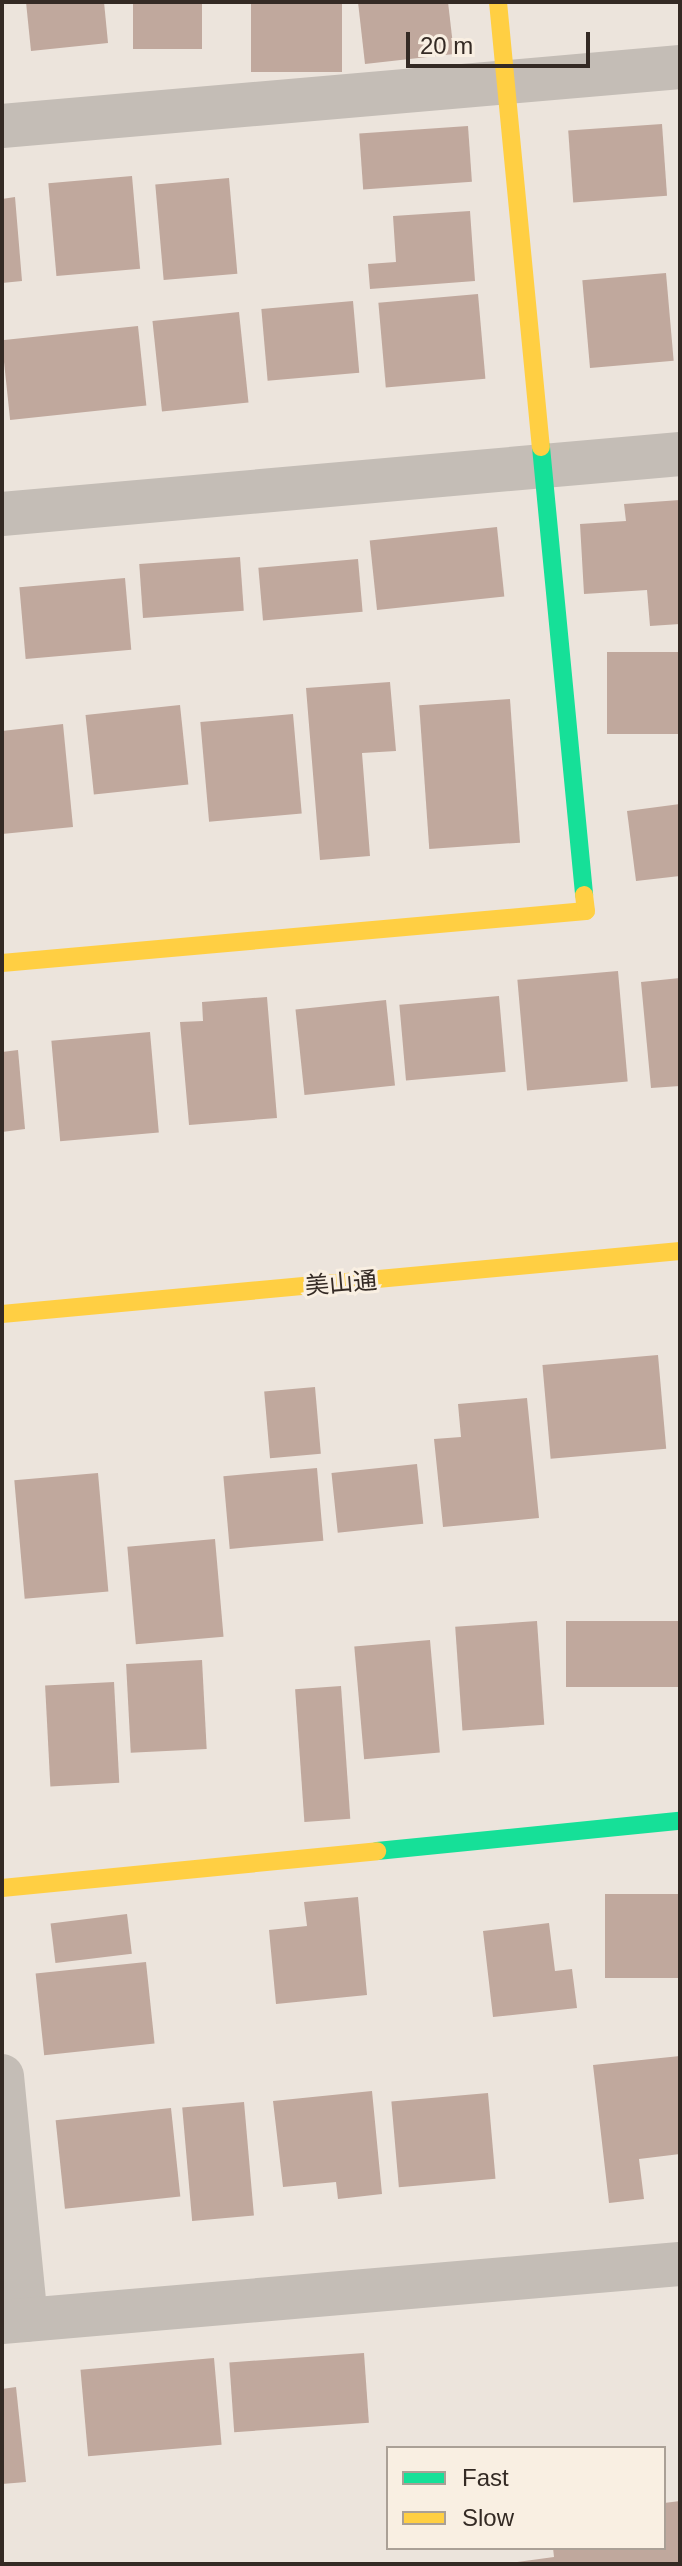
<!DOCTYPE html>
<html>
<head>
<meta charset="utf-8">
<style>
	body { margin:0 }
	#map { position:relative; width:682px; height:2566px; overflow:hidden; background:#ece4dc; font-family:Helvetica,"Noto Sans JP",sans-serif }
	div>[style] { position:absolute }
	.building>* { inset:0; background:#c0a89d; transform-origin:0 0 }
	.street>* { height:44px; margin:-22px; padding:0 22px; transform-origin:22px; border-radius:22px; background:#c4bdb6 }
	.fast>* { height:18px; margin:-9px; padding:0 9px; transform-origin:9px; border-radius:9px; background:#16e098 }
	.slow>* { height:18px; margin:-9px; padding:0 9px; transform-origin:9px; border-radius:9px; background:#ffcf43 }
	span { translate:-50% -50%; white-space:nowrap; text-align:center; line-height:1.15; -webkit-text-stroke:6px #f9efe2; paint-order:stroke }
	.street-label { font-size:24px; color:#342a24 }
	.frame { position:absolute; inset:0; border:4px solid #342a24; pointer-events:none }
	.legend { position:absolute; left:386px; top:2446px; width:280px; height:104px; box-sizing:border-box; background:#f9efe2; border:2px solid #aaa096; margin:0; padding:10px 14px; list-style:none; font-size:24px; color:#342a24 }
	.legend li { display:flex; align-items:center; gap:16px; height:40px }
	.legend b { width:40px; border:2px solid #aaa096 }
	.scale { position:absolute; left:406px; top:32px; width:184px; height:36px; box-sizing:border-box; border:4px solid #342a24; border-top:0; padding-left:10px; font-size:24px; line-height:28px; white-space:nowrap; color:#342a24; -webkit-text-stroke:6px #f9efe2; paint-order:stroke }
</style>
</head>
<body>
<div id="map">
	<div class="building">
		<i style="clip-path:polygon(26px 2px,104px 2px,108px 43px,31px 51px)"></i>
		<i style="left:133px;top:2px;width:69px;height:47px"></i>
		<i style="left:251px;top:2px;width:91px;height:70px"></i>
		<i style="clip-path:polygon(358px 2px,448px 2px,454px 54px,365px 64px)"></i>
		<i style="left:662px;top:124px;width:72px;height:94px;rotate:86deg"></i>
		<i style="left:468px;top:126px;width:56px;height:109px;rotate:86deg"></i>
		<i style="left:132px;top:176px;width:93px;height:84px;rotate:85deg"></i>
		<i style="left:229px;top:178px;width:96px;height:74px;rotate:85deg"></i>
		<i style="clip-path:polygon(15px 197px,22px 281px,2px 283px,2px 199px)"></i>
		<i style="clip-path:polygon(470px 211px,475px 281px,370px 289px,368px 264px,396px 262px,393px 216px)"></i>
		<i style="left:666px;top:273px;width:88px;height:84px;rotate:85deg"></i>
		<i style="left:478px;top:294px;width:85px;height:100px;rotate:85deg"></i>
		<i style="left:353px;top:301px;width:72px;height:92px;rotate:85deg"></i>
		<i style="left:239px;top:312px;width:91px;height:87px;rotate:84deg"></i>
		<i style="left:138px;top:326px;width:80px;height:137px;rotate:84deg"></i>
		<i style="clip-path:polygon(680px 500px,680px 624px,650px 626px,647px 590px,584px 594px,580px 524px,626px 521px,624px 504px)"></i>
		<i style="left:497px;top:527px;width:70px;height:128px;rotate:84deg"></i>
		<i style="left:240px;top:557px;width:54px;height:101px;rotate:86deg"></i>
		<i style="left:358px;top:559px;width:53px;height:100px;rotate:85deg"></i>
		<i style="left:125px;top:578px;width:72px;height:106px;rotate:85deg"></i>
		<i style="left:680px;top:652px;width:82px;height:73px;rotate:90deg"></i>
		<i style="clip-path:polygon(390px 682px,396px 751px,362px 753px,370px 856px,320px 860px,306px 688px)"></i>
		<i style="left:510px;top:699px;width:144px;height:91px;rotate:86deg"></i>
		<i style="left:180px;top:705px;width:80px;height:95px;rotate:84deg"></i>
		<i style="left:293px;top:714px;width:100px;height:93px;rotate:85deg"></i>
		<i style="clip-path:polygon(63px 724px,73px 827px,2px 834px,2px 731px)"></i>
		<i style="clip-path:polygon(680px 804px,680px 876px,636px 881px,627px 811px)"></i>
		<i style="left:618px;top:971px;width:111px;height:101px;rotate:85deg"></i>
		<i style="clip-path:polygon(680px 978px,680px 1086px,651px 1088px,641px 982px)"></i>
		<i style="left:499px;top:996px;width:76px;height:100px;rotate:85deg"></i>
		<i style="clip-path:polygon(267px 997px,277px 1118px,189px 1125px,180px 1022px,203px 1021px,202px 1002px)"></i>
		<i style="left:386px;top:1000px;width:86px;height:91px;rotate:84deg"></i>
		<i style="left:150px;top:1032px;width:101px;height:99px;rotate:85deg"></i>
		<i style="clip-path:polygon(18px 1050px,25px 1129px,2px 1132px,2px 1052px)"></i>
		<i style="left:658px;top:1355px;width:94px;height:116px;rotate:85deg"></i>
		<i style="left:315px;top:1387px;width:67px;height:51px;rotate:85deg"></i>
		<i style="clip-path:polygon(527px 1398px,539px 1518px,443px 1527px,434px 1439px,461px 1437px,458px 1404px)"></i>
		<i style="left:417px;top:1464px;width:60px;height:86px;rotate:84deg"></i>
		<i style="left:317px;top:1468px;width:73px;height:94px;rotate:85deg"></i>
		<i style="left:98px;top:1473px;width:119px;height:84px;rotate:85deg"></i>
		<i style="left:215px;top:1539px;width:98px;height:88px;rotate:85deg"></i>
		<i style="left:537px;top:1621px;width:104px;height:82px;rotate:86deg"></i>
		<i style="left:680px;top:1621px;width:66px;height:114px;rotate:90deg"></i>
		<i style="left:430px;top:1640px;width:113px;height:76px;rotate:85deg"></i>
		<i style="left:202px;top:1660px;width:89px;height:76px;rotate:87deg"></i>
		<i style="left:114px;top:1682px;width:101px;height:69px;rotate:87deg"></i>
		<i style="left:341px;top:1686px;width:133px;height:46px;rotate:86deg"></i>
		<i style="left:680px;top:1894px;width:84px;height:75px;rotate:90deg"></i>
		<i style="clip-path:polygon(358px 1897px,367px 1995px,276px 2004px,269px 1930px,307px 1926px,304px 1902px)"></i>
		<i style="left:127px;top:1914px;width:40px;height:77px;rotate:83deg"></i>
		<i style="clip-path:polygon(549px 1923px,555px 1971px,572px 1969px,577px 2008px,493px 2017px,483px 1931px)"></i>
		<i style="left:146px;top:1962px;width:82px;height:111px;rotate:84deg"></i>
		<i style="clip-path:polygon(680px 2056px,680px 2154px,639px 2159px,644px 2199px,609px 2203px,593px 2065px)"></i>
		<i style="clip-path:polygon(372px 2091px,382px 2194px,338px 2199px,336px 2182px,283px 2187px,273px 2101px)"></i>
		<i style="left:488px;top:2093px;width:86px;height:97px;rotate:85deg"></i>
		<i style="left:244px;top:2102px;width:114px;height:62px;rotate:85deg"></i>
		<i style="left:171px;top:2108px;width:89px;height:116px;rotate:84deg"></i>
		<i style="left:364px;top:2353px;width:70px;height:135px;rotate:86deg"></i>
		<i style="left:214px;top:2358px;width:87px;height:134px;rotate:85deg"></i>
		<i style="clip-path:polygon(16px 2387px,26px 2482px,2px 2484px,2px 2389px)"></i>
		<i style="clip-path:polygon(680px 2501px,680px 2564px,502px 2564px,554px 2557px,553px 2548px,664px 2548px,664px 2503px)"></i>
	</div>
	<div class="street">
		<i style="left:2px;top:126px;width:681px;rotate:-4.97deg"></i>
		<i style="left:2px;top:514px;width:681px;rotate:-5.06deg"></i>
		<i style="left:2px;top:2076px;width:245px;rotate:84.4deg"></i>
		<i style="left:2px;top:2322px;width:680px;rotate:-4.89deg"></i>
	</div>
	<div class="fast">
		<i style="left:541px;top:447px;width:450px;rotate:84.5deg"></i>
		<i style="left:377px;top:1851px;width:304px;rotate:-5.7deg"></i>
	</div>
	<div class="slow">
		<i style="left:498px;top:2px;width:447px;rotate:84.5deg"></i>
		<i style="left:2px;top:963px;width:586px;rotate:-5.09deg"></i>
		<i style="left:586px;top:911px;width:16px;rotate:-97deg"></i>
		<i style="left:2px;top:1314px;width:681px;rotate:-5.31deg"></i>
		<i style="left:2px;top:1888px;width:377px;rotate:-5.6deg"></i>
	</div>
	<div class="street-label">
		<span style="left:341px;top:1283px;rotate:-5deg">美山通</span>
	</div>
	<div class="frame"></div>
	<ul class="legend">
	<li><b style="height:10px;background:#16e098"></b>Fast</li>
	<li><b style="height:10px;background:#ffcf43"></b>Slow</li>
	</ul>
	<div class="scale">20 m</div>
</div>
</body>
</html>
